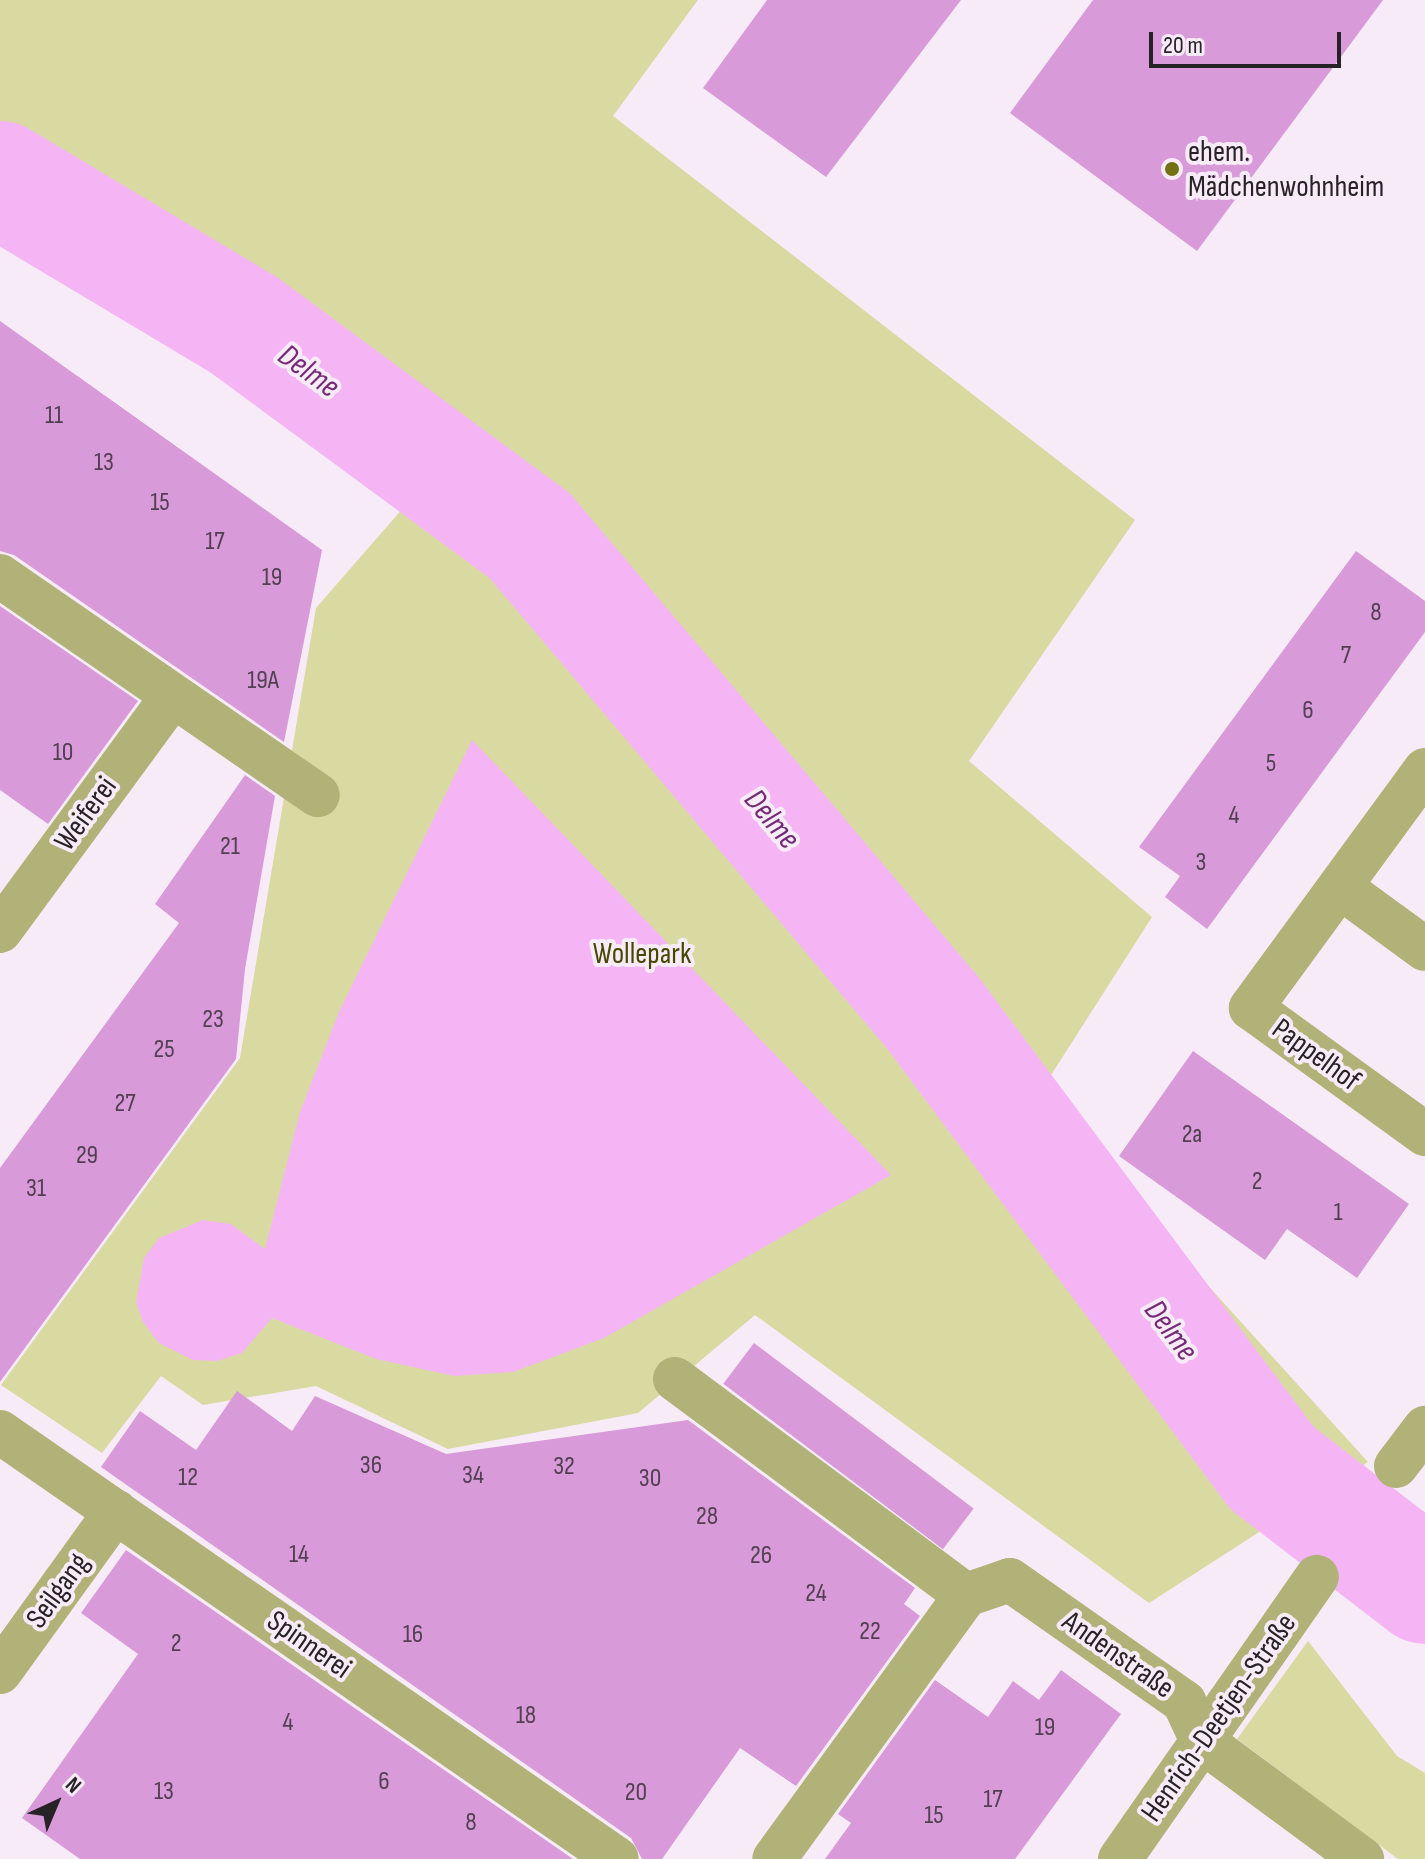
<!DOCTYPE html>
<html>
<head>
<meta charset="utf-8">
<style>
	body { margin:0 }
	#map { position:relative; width:1425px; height:1859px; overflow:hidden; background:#f7ebf7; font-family:"Sofia Sans Condensed",sans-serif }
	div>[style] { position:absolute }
	.green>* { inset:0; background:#d8daa2 }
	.water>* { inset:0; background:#f5b5f5 }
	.river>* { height:116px; margin:-58px; padding:0 58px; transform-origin:58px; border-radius:58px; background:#f5b5f5 }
	.building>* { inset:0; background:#d89ad8; transform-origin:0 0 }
	.minor>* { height:44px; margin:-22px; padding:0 22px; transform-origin:22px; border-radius:22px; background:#b0b278 }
	.dots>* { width:22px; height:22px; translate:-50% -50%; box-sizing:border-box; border:4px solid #f7ebf7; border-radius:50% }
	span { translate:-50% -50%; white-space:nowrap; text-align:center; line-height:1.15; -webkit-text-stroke:8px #f7ebf7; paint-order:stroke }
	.number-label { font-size:26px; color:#524052 }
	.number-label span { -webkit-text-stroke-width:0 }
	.poi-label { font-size:30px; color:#262226 }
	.left { translate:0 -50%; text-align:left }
	.street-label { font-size:30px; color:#262226 }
	.park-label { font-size:30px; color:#474700 }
	.water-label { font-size:32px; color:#742b76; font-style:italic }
	.north { position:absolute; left:16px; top:1763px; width:80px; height:80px; -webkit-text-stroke:6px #f7ebf7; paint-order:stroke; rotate:44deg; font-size:22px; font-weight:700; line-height:32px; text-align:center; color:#262226 }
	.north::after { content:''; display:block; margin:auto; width:28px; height:36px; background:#262226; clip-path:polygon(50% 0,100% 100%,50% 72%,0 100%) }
	.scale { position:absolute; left:1149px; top:32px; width:192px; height:36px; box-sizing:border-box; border:4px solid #262226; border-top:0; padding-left:10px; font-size:24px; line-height:28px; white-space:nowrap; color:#262226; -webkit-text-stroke:6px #f7ebf7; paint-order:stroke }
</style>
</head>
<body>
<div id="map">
	<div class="green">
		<i style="clip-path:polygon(0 0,698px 0,613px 116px,1135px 520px,969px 761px,1152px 917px,1037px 1097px,1368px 1462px,1149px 1603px,755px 1315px,638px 1413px,448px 1449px,316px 1386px,203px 1405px,161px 1376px,102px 1453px,1px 1385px,240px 1058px,316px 608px,404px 507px,80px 277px,0 228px)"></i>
		<i style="clip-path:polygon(1308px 1641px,1397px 1756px,1425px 1773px,1425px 1859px,1398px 1859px,1237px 1739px)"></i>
	</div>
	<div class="water">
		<i style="clip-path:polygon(472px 740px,891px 1175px,604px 1338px,513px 1372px,454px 1376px,376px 1359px,272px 1318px,242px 1353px,217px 1361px,193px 1360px,159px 1343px,143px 1322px,136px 1302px,144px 1258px,159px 1238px,203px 1220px,231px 1224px,265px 1249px,300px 1112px,339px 1012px)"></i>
	</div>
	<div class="river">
		<i style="left:0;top:179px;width:284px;rotate:30.9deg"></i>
		<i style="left:244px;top:325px;width:355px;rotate:36.4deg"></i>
		<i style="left:530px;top:536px;width:624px;rotate:49.81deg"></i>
		<i style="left:933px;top:1013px;width:567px;rotate:53.31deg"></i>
		<i style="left:1272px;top:1468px;width:193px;rotate:37.6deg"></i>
	</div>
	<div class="building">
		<i style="clip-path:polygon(767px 0,961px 0,826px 177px,703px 88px)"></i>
		<i style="clip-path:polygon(1093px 0,1383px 0,1197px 251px,1010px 113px)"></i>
		<i style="clip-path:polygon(0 321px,322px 550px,284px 742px,14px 555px,0 551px)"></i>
		<i style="clip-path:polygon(1356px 551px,1425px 601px,1425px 632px,1207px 929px,1165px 897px,1180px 876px,1139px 847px)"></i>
		<i style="clip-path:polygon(0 606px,138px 701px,48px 824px,0 790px)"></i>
		<i style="clip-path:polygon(245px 775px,275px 796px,245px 969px,236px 1059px,0 1382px,0 1168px,179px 923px,155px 904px)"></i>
		<i style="clip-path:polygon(1193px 1051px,1409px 1204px,1357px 1278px,1287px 1229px,1265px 1260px,1119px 1156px)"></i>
		<i style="left:754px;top:1343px;width:275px;height:51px;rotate:37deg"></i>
		<i style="clip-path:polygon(237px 1391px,292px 1431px,315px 1396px,446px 1454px,688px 1420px,915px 1588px,904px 1604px,920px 1616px,796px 1786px,740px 1748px,662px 1859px,642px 1859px,631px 1838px,101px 1467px,140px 1411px,196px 1450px)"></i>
		<i style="clip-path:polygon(126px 1550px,573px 1859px,80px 1859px,22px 1818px,138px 1654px,81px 1613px)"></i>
		<i style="clip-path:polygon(1061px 1670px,1121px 1714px,1015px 1859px,825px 1859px,851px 1823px,838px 1814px,935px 1680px,988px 1717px,1013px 1681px,1039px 1700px)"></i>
	</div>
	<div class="minor">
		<i style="left:0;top:576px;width:386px;rotate:34.6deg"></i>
		<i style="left:1425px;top:770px;width:295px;rotate:126.2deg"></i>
		<i style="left:1251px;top:1008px;width:215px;rotate:35.9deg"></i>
		<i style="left:1340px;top:887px;width:105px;rotate:36.1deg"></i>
		<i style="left:0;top:931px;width:290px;rotate:-53.7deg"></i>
		<i style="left:675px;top:1379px;width:362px;rotate:36.6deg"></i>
		<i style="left:966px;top:1595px;width:326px;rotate:126deg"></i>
		<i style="left:0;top:1432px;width:750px;rotate:34.69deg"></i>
		<i style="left:1396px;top:1466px;width:48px;rotate:-52.7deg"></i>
		<i style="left:966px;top:1595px;width:46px;rotate:-18.8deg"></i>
		<i style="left:1010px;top:1580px;width:213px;rotate:35deg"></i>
		<i style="left:1184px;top:1702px;width:43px;rotate:65.2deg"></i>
		<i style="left:1202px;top:1741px;width:199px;rotate:36.4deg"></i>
		<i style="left:0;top:1672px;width:198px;rotate:-54.2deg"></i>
		<i style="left:1120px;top:1859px;width:344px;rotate:-55.1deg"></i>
	</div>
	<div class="dots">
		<i style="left:1172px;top:169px;background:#727215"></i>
	</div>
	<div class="number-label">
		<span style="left:54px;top:416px">11</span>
		<span style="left:104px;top:463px">13</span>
		<span style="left:160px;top:503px">15</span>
		<span style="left:215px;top:542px">17</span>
		<span style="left:272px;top:578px">19</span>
		<span style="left:1376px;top:613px">8</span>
		<span style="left:1346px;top:656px">7</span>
		<span style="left:263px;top:681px">19A</span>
		<span style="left:1308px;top:711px">6</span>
		<span style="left:63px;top:753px">10</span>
		<span style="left:1271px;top:764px">5</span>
		<span style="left:1234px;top:816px">4</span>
		<span style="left:230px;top:847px">21</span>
		<span style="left:1201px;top:863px">3</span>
		<span style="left:213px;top:1020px">23</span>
		<span style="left:164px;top:1050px">25</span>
		<span style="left:125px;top:1104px">27</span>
		<span style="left:1192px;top:1135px">2a</span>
		<span style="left:87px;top:1156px">29</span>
		<span style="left:1257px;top:1182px">2</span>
		<span style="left:36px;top:1189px">31</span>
		<span style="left:1338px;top:1213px">1</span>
		<span style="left:371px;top:1466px">36</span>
		<span style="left:564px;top:1467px">32</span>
		<span style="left:473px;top:1476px">34</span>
		<span style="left:188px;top:1478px">12</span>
		<span style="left:650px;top:1479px">30</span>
		<span style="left:707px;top:1517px">28</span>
		<span style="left:299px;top:1555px">14</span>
		<span style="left:761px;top:1556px">26</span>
		<span style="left:816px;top:1594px">24</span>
		<span style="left:870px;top:1632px">22</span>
		<span style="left:413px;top:1635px">16</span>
		<span style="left:176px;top:1644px">2</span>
		<span style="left:526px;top:1716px">18</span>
		<span style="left:288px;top:1723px">4</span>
		<span style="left:1045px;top:1728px">19</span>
		<span style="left:384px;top:1782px">6</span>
		<span style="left:164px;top:1792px">13</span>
		<span style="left:636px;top:1793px">20</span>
		<span style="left:993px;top:1800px">17</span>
		<span style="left:934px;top:1816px">15</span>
		<span style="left:471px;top:1823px">8</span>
	</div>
	<div class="poi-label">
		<span class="left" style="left:1188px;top:169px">ehem.<br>Mädchenwohnheim</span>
	</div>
	<div class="street-label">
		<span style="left:86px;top:814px;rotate:-54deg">Weiferei</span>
		<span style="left:1316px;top:1055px;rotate:36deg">Pappelhof</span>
		<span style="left:58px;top:1591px;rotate:-54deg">Seilgang</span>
		<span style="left:309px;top:1645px;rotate:35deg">Spinnerei</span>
		<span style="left:1118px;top:1655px;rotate:35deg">Andenstraße</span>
		<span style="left:1219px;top:1718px;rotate:-55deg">Henrich-Deetjen-Straße</span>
	</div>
	<div class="park-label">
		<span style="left:642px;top:954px">Wollepark</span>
	</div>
	<div class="water-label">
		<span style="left:308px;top:372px;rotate:36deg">Delme</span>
		<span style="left:771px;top:820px;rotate:50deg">Delme</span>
		<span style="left:1170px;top:1331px;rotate:53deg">Delme</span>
	</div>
	<div class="north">N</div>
	<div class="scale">20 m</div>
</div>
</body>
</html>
